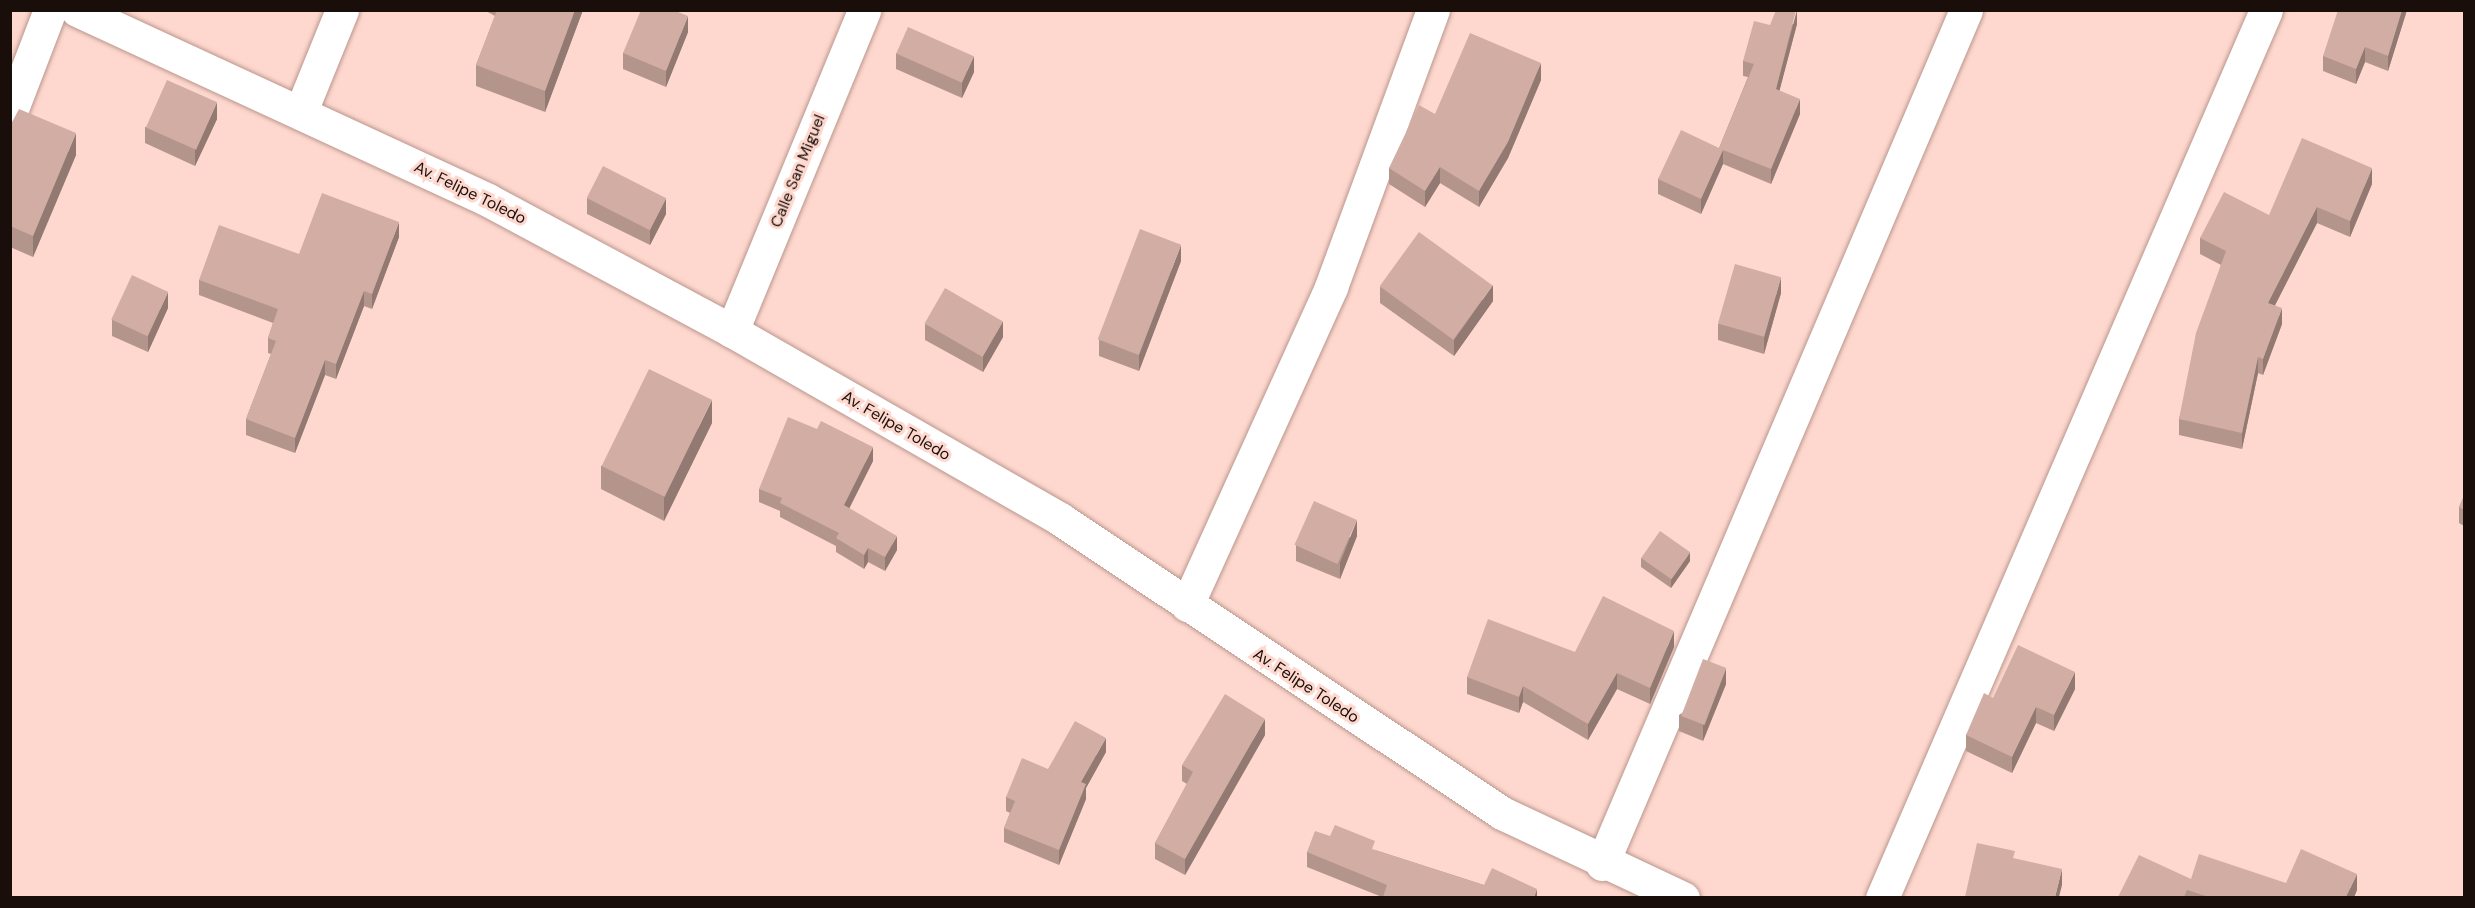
<!DOCTYPE html>
<html>
<head>
<meta charset="utf-8">
<style>
	body { margin:0 }
	#map { position:relative; width:2475px; height:908px; overflow:hidden; background:#fed8ce; font-family:"DM Sans",sans-serif }
	div>[style] { position:absolute }
	.roads { filter:drop-shadow(0 0 2px #ba968d) drop-shadow(0 0 2px #ba968d) }
	.minor>* { height:33px; margin:-16.5px; padding:0 16.5px; transform-origin:16.5px; border-radius:16.5px; background:#fff }
	.major>* { height:33px; margin:-16.5px; padding:0 16.5px; transform-origin:16.5px; border-radius:16.5px; background:#fff }
	.wall>* { inset:0; background:#b4958c }
	.shaded-wall>* { inset:0; background:#927972 }
	.building>* { inset:0; background:#d1ada3; transform-origin:0 0 }
	span { translate:-50% -50%; white-space:nowrap; text-align:center; line-height:1.15; -webkit-text-stroke:6px #fed8ce; paint-order:stroke }
	.street-label { font-size:16px; color:#1a0e0a }
	.frame { position:absolute; inset:0; border:12px solid #1a0e0a; pointer-events:none }
</style>
</head>
<body>
<div id="map">
	<div class="roads">
		<div class="minor">
			<i style="left:301px;top:111px;width:109px;rotate:-67.9deg"></i>
			<i style="left:10px;top:114px;width:111px;rotate:-69deg"></i>
			<i style="left:732px;top:331px;width:347px;rotate:-67.6deg"></i>
			<i style="left:1187px;top:605px;width:349px;rotate:-65.6deg"></i>
			<i style="left:1331px;top:287px;width:295px;rotate:-69.8deg"></i>
			<i style="left:1602px;top:864px;width:928px;rotate:-66.91deg"></i>
			<i style="left:1882px;top:898px;width:967px;rotate:-66.61deg"></i>
		</div>
		<div class="major">
			<i style="left:77px;top:10px;width:453px;rotate:24.8deg"></i>
			<i style="left:488px;top:200px;width:277px;rotate:28.2deg"></i>
			<i style="left:732px;top:331px;width:378px;rotate:29.8deg"></i>
			<i style="left:1060px;top:519px;width:531px;rotate:33.63deg"></i>
			<i style="left:1502px;top:813px;width:200px;rotate:25.2deg"></i>
		</div>
	</div>
	<div class="wall">
		<i style="clip-path:polygon(484px 10px,583px 10px,545px 112px,476px 86px,476px 65px,495px 16px)"></i>
		<i style="clip-path:polygon(2407px 10px,2388px 71px,2365px 62px,2356px 84px,2323px 71px,2323px 56px)"></i>
		<i style="clip-path:polygon(1797px 24px,1779px 91px,1800px 114px,1771px 184px,1723px 164px,1701px 214px,1658px 194px,1658px 179px,1719px 148px,1748px 77px,1743px 76px,1743px 61px,1770px 25px)"></i>
		<i style="clip-path:polygon(688px 32px,666px 87px,623px 69px,623px 53px)"></i>
		<i style="clip-path:polygon(896px 53px,974px 72px,962px 98px,896px 69px)"></i>
		<i style="clip-path:polygon(1541px 80px,1508px 158px,1479px 207px,1440px 183px,1425px 207px,1389px 184px,1389px 168px,1435px 114px)"></i>
		<i style="clip-path:polygon(217px 119px,195px 166px,145px 143px,145px 127px)"></i>
		<i style="clip-path:polygon(10px 126px,76px 155px,33px 257px,10px 247px)"></i>
		<i style="clip-path:polygon(2372px 184px,2350px 237px,2317px 223px,2275px 305px,2282px 324px,2263px 375px,2258px 373px,2242px 449px,2179px 435px,2179px 419px,2221px 265px,2200px 254px,2200px 238px,2269px 215px)"></i>
		<i style="clip-path:polygon(587px 198px,666px 214px,650px 245px,587px 214px)"></i>
		<i style="clip-path:polygon(399px 237px,372px 309px,364px 306px,336px 379px,325px 375px,295px 453px,246px 435px,246px 419px,271px 354px,268px 353px,268px 338px,273px 323px,199px 295px,199px 280px)"></i>
		<i style="clip-path:polygon(1181px 261px,1139px 371px,1099px 356px,1099px 340px)"></i>
		<i style="clip-path:polygon(1380px 287px,1493px 301px,1454px 356px,1380px 303px)"></i>
		<i style="clip-path:polygon(1781px 293px,1764px 354px,1718px 340px,1718px 324px)"></i>
		<i style="clip-path:polygon(168px 308px,148px 352px,112px 336px,112px 320px)"></i>
		<i style="clip-path:polygon(925px 324px,1003px 337px,983px 372px,925px 340px)"></i>
		<i style="clip-path:polygon(712px 423px,664px 521px,601px 489px,601px 466px)"></i>
		<i style="clip-path:polygon(873px 461px,849px 508px,897px 550px,885px 571px,868px 562px,864px 569px,836px 552px,836px 546px,780px 517px,780px 511px,759px 502px,759px 489px)"></i>
		<i style="clip-path:polygon(2464px 496px,2464px 526px,2459px 523px,2459px 507px)"></i>
		<i style="clip-path:polygon(1357px 536px,1340px 579px,1296px 561px,1296px 545px)"></i>
		<i style="clip-path:polygon(1641px 558px,1690px 561px,1671px 588px,1641px 567px)"></i>
		<i style="clip-path:polygon(1674px 647px,1650px 704px,1617px 689px,1588px 740px,1523px 702px,1519px 713px,1467px 694px,1467px 677px,1575px 652px)"></i>
		<i style="clip-path:polygon(1726px 684px,1703px 741px,1679px 731px,1679px 715px)"></i>
		<i style="clip-path:polygon(2075px 689px,2054px 731px,2036px 723px,2012px 773px,1966px 751px,1966px 735px,1993px 698px)"></i>
		<i style="clip-path:polygon(1265px 735px,1185px 875px,1155px 859px,1155px 843px,1187px 784px,1182px 781px,1182px 765px)"></i>
		<i style="clip-path:polygon(1106px 752px,1086px 788px,1086px 799px,1059px 865px,1004px 842px,1004px 828px,1010px 813px,1006px 811px,1006px 797px,1048px 769px)"></i>
		<i style="clip-path:polygon(1375px 850px,1484px 885px,1537px 897px,1382px 897px,1307px 867px,1307px 852px)"></i>
		<i style="clip-path:polygon(2191px 879px,2286px 883px,2357px 890px,2354px 897px,2118px 897px)"></i>
	</div>
	<div class="shaded-wall">
		<i style="clip-path:polygon(575px 10px,583px 10px,545px 112px,545px 91px)"></i>
		<i style="clip-path:polygon(1797px 10px,1797px 24px,1776px 104px,1776px 89px)"></i>
		<i style="clip-path:polygon(2402px 10px,2407px 10px,2388px 71px,2388px 56px)"></i>
		<i style="clip-path:polygon(688px 16px,688px 32px,666px 87px,666px 71px)"></i>
		<i style="clip-path:polygon(2365px 47px,2365px 62px,2356px 84px,2356px 69px)"></i>
		<i style="clip-path:polygon(974px 56px,974px 72px,962px 98px,962px 82px)"></i>
		<i style="clip-path:polygon(1541px 63px,1541px 80px,1508px 158px,1479px 207px,1479px 191px)"></i>
		<i style="clip-path:polygon(1800px 99px,1800px 114px,1771px 184px,1771px 169px)"></i>
		<i style="clip-path:polygon(217px 102px,217px 119px,195px 166px,195px 150px)"></i>
		<i style="clip-path:polygon(76px 133px,76px 155px,33px 257px,33px 236px)"></i>
		<i style="clip-path:polygon(1723px 150px,1723px 164px,1701px 214px,1701px 199px)"></i>
		<i style="clip-path:polygon(1440px 167px,1440px 183px,1425px 207px,1425px 191px)"></i>
		<i style="clip-path:polygon(2372px 168px,2372px 184px,2350px 237px,2350px 221px)"></i>
		<i style="clip-path:polygon(666px 198px,666px 214px,650px 245px,650px 229px)"></i>
		<i style="clip-path:polygon(2317px 207px,2317px 223px,2268px 319px,2268px 303px)"></i>
		<i style="clip-path:polygon(399px 222px,399px 237px,372px 309px,372px 294px)"></i>
		<i style="clip-path:polygon(1181px 245px,1181px 261px,1139px 371px,1139px 355px)"></i>
		<i style="clip-path:polygon(1781px 277px,1781px 293px,1764px 354px,1764px 338px)"></i>
		<i style="clip-path:polygon(1493px 285px,1493px 301px,1454px 356px,1454px 340px)"></i>
		<i style="clip-path:polygon(364px 291px,364px 306px,336px 379px,336px 364px)"></i>
		<i style="clip-path:polygon(168px 292px,168px 308px,148px 352px,148px 336px)"></i>
		<i style="clip-path:polygon(2282px 308px,2282px 324px,2263px 375px,2263px 359px)"></i>
		<i style="clip-path:polygon(1003px 321px,1003px 337px,983px 372px,983px 356px)"></i>
		<i style="clip-path:polygon(2258px 357px,2258px 373px,2242px 449px,2242px 433px)"></i>
		<i style="clip-path:polygon(325px 360px,325px 375px,295px 453px,295px 438px)"></i>
		<i style="clip-path:polygon(712px 400px,712px 423px,664px 521px,664px 498px)"></i>
		<i style="clip-path:polygon(873px 447px,873px 461px,844px 519px,844px 505px)"></i>
		<i style="clip-path:polygon(1357px 520px,1357px 536px,1340px 579px,1340px 563px)"></i>
		<i style="clip-path:polygon(897px 536px,897px 550px,885px 571px,885px 557px)"></i>
		<i style="clip-path:polygon(868px 548px,868px 562px,864px 569px,864px 555px)"></i>
		<i style="clip-path:polygon(1690px 552px,1690px 561px,1671px 588px,1671px 580px)"></i>
		<i style="clip-path:polygon(1674px 631px,1674px 647px,1650px 704px,1650px 688px)"></i>
		<i style="clip-path:polygon(1726px 668px,1726px 684px,1703px 741px,1703px 725px)"></i>
		<i style="clip-path:polygon(2075px 672px,2075px 689px,2054px 731px,2054px 715px)"></i>
		<i style="clip-path:polygon(1617px 673px,1617px 689px,1588px 740px,1588px 724px)"></i>
		<i style="clip-path:polygon(1523px 686px,1523px 702px,1519px 713px,1519px 697px)"></i>
		<i style="clip-path:polygon(2036px 707px,2036px 723px,2012px 773px,2012px 757px)"></i>
		<i style="clip-path:polygon(1265px 719px,1265px 735px,1185px 875px,1185px 859px)"></i>
		<i style="clip-path:polygon(1106px 738px,1106px 752px,1086px 788px,1086px 799px,1059px 865px,1059px 850px,1081px 782px)"></i>
		<i style="clip-path:polygon(2062px 869px,2062px 885px,2059px 897px,2055px 897px)"></i>
		<i style="clip-path:polygon(2357px 874px,2357px 890px,2354px 897px,2346px 897px)"></i>
		<i style="clip-path:polygon(1537px 889px,1537px 897px,1534px 897px)"></i>
	</div>
	<div class="building">
		<i style="clip-path:polygon(497px 10px,575px 10px,545px 91px,476px 65px)"></i>
		<i style="clip-path:polygon(641px 10px,673px 10px,688px 16px,666px 71px,623px 53px)"></i>
		<i style="clip-path:polygon(1776px 10px,1796px 10px,1776px 89px,1800px 99px,1771px 169px,1723px 150px,1701px 199px,1658px 179px,1681px 130px,1719px 148px,1754px 64px,1743px 61px,1754px 21px,1770px 25px)"></i>
		<i style="clip-path:polygon(2338px 10px,2402px 10px,2388px 56px,2365px 47px,2356px 69px,2323px 56px)"></i>
		<i style="left:908px;top:27px;width:72px;height:29px;rotate:24deg"></i>
		<i style="clip-path:polygon(1470px 33px,1541px 63px,1508px 142px,1479px 191px,1440px 167px,1425px 191px,1389px 168px,1419px 105px,1435px 114px)"></i>
		<i style="left:167px;top:80px;width:55px;height:52px;rotate:24deg"></i>
		<i style="clip-path:polygon(19px 109px,76px 133px,33px 236px,10px 226px,10px 126px)"></i>
		<i style="clip-path:polygon(2302px 138px,2372px 168px,2350px 221px,2317px 207px,2268px 303px,2282px 308px,2263px 359px,2258px 357px,2242px 433px,2179px 419px,2196px 333px,2226px 251px,2200px 238px,2224px 192px,2269px 215px)"></i>
		<i style="left:603px;top:166px;width:71px;height:36px;rotate:27deg"></i>
		<i style="clip-path:polygon(322px 193px,399px 222px,372px 294px,364px 291px,336px 364px,325px 360px,295px 438px,246px 419px,276px 341px,268px 338px,278px 309px,199px 280px,219px 225px,299px 254px)"></i>
		<i style="left:1140px;top:229px;width:44px;height:118px;rotate:21deg"></i>
		<i style="left:1419px;top:232px;width:91px;height:67px;rotate:36deg"></i>
		<i style="left:1735px;top:264px;width:48px;height:62px;rotate:16deg"></i>
		<i style="left:132px;top:275px;width:40px;height:49px;rotate:25deg"></i>
		<i style="left:945px;top:288px;width:67px;height:41px;rotate:30deg"></i>
		<i style="left:649px;top:369px;width:70px;height:108px;rotate:26deg"></i>
		<i style="clip-path:polygon(788px 417px,817px 429px,821px 421px,873px 447px,844px 505px,897px 536px,885px 557px,868px 548px,864px 555px,836px 538px,839px 533px,780px 503px,782px 498px,759px 489px)"></i>
		<i style="clip-path:polygon(2464px 496px,2464px 510px,2459px 507px)"></i>
		<i style="left:1314px;top:501px;width:47px;height:48px;rotate:24deg"></i>
		<i style="left:1660px;top:531px;width:37px;height:33px;rotate:35deg"></i>
		<i style="clip-path:polygon(1603px 596px,1674px 631px,1650px 688px,1617px 673px,1588px 724px,1523px 686px,1519px 697px,1467px 677px,1488px 619px,1575px 652px)"></i>
		<i style="clip-path:polygon(2018px 645px,2075px 672px,2054px 715px,2036px 707px,2012px 757px,1966px 735px,1984px 693px,1993px 698px)"></i>
		<i style="left:1703px;top:659px;width:25px;height:61px;rotate:21deg"></i>
		<i style="clip-path:polygon(1225px 694px,1265px 719px,1185px 859px,1155px 843px,1193px 772px,1182px 765px)"></i>
		<i style="clip-path:polygon(1075px 721px,1106px 738px,1081px 782px,1086px 784px,1059px 850px,1004px 828px,1015px 801px,1006px 797px,1022px 758px,1048px 769px)"></i>
		<i style="clip-path:polygon(1335px 825px,1375px 841px,1372px 849px,1484px 885px,1492px 868px,1537px 889px,1534px 897px,1383px 897px,1387px 885px,1307px 852px,1315px 831px,1330px 836px)"></i>
		<i style="clip-path:polygon(1977px 843px,2015px 851px,2013px 858px,2062px 869px,2055px 897px,1965px 897px)"></i>
		<i style="clip-path:polygon(2301px 849px,2357px 874px,2346px 897px,2209px 897px,2187px 890px,2184px 897px,2118px 897px,2139px 855px,2191px 879px,2199px 854px,2286px 883px)"></i>
	</div>
	<div class="street-label">
		<span style="left:798px;top:171px;rotate:-68deg">Calle San Miguel</span>
		<span style="left:470px;top:193px;rotate:26deg">Av. Felipe Toledo</span>
		<span style="left:896px;top:426px;rotate:30deg">Av. Felipe Toledo</span>
		<span style="left:1306px;top:686px;rotate:33deg">Av. Felipe Toledo</span>
	</div>
	<div class="frame"></div>
</div>
</body>
</html>
